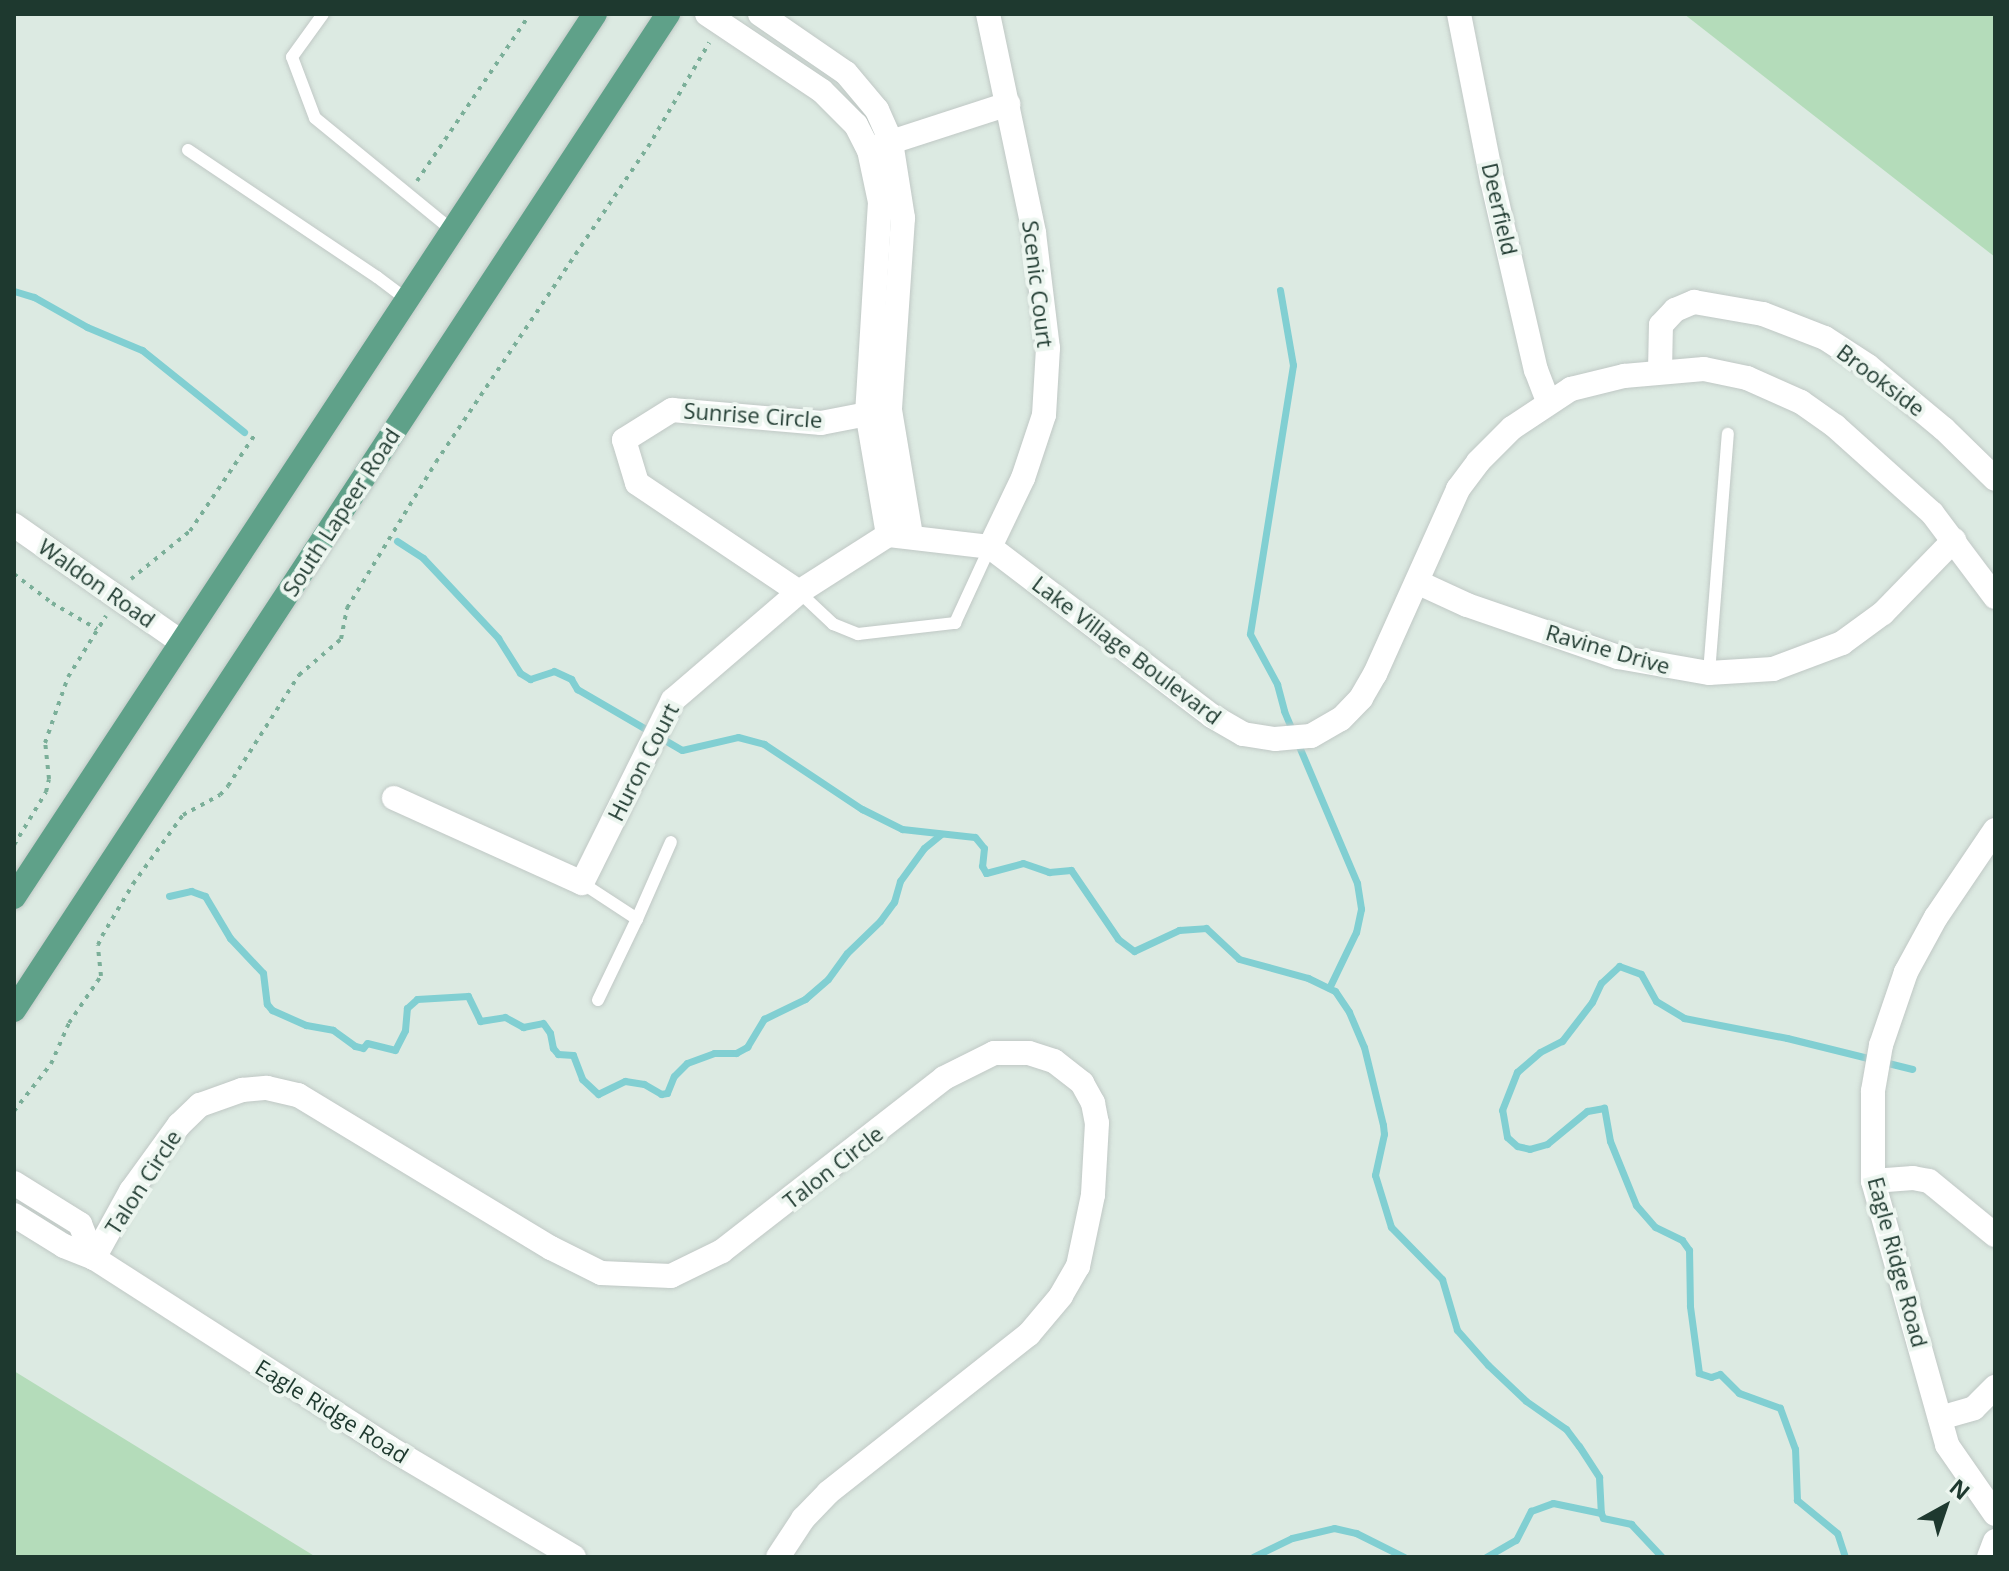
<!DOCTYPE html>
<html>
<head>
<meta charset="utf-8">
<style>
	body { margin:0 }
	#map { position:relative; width:2009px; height:1571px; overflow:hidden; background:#dceae2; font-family:"Open Sans",sans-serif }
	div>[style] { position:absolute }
	.green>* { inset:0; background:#b4dcba }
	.stream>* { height:7px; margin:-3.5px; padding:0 3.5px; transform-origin:3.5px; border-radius:3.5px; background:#81cfd2 }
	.path>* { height:4px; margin-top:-2px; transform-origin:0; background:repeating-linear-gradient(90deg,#7baf99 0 4px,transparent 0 10px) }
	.roads { filter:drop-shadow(0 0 2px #c0c8c5) drop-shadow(0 0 2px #c0c8c5) }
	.service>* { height:12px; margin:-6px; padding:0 6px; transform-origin:6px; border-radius:6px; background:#fff }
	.minor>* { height:24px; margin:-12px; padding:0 12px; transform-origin:12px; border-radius:12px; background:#fff }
	.tertiary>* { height:24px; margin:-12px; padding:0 12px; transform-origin:12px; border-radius:12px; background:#fff }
	.primary>* { height:24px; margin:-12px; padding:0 12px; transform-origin:12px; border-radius:12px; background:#5fa189 }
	span { translate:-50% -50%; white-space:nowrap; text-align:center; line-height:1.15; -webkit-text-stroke:8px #edf6f0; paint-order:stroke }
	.street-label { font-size:22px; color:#1e392f }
	.frame { position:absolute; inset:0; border:16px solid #1e392f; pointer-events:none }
	.north { position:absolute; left:1905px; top:1467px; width:80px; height:80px; -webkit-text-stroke:6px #edf6f0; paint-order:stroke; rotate:40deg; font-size:22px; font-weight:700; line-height:32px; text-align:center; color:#1e392f }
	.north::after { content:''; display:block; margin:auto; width:28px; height:36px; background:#1e392f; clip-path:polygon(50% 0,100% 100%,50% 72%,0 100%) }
</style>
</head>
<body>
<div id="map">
	<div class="green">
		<i style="clip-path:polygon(1684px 14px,1995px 14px,1995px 257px)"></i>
		<i style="clip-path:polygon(14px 1371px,316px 1557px,14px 1557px)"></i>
	</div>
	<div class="stream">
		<i style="left:1280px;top:290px;width:76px;rotate:80.2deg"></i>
		<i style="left:1293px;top:365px;width:272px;rotate:99.1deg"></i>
		<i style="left:1250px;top:634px;width:57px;rotate:61.6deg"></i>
		<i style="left:1277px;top:684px;width:28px;rotate:75deg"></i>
		<i style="left:1284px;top:711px;width:187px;rotate:67deg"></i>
		<i style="left:1357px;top:883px;width:26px;rotate:81deg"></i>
		<i style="left:1361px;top:909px;width:24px;rotate:102deg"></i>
		<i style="left:1356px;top:932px;width:62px;rotate:115.7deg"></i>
		<i style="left:14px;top:291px;width:21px;rotate:17deg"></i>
		<i style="left:34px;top:297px;width:61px;rotate:29.5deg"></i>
		<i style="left:87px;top:327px;width:60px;rotate:22.7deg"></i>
		<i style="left:142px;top:350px;width:131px;rotate:38.8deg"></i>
		<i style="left:397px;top:541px;width:31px;rotate:33deg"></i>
		<i style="left:423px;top:558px;width:110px;rotate:46.8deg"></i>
		<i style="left:498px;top:638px;width:41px;rotate:57.8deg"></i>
		<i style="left:520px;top:673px;width:12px;rotate:31deg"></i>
		<i style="left:530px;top:679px;width:25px;rotate:-18deg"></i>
		<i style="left:554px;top:671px;width:19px;rotate:25deg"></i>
		<i style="left:571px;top:679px;width:12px;rotate:59deg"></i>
		<i style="left:577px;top:689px;width:121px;rotate:30.2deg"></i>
		<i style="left:682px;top:750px;width:57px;rotate:-13.1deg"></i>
		<i style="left:738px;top:737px;width:27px;rotate:15deg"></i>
		<i style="left:764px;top:744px;width:118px;rotate:33.6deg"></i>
		<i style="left:862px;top:809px;width:45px;rotate:26.6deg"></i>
		<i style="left:902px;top:829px;width:73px;rotate:6.3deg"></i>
		<i style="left:975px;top:837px;width:14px;rotate:51deg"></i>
		<i style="left:984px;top:848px;width:18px;rotate:96deg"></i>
		<i style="left:982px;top:866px;width:8px;rotate:60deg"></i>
		<i style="left:986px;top:873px;width:38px;rotate:-15deg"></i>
		<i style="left:1023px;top:863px;width:28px;rotate:19deg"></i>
		<i style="left:1049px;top:872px;width:22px;rotate:-5deg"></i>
		<i style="left:1071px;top:870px;width:83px;rotate:55.7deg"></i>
		<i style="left:1118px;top:939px;width:20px;rotate:37deg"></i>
		<i style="left:1134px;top:951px;width:50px;rotate:-25deg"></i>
		<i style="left:1179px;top:930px;width:27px;rotate:-4deg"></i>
		<i style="left:1206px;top:928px;width:45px;rotate:43.2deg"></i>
		<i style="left:1239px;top:959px;width:72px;rotate:15.4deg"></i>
		<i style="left:1308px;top:978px;width:30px;rotate:26deg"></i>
		<i style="left:1335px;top:991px;width:25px;rotate:56deg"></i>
		<i style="left:1349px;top:1012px;width:38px;rotate:67deg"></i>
		<i style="left:1364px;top:1047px;width:80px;rotate:76.3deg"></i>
		<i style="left:1383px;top:1125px;width:9px;rotate:84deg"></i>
		<i style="left:1384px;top:1134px;width:42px;rotate:102.4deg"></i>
		<i style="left:1375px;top:1175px;width:54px;rotate:72.9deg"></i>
		<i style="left:1391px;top:1227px;width:73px;rotate:45.6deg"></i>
		<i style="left:1442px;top:1279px;width:53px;rotate:73.6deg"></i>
		<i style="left:1457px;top:1330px;width:47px;rotate:48.5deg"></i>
		<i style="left:1488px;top:1365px;width:52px;rotate:43.5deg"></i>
		<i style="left:1526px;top:1401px;width:49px;rotate:35deg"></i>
		<i style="left:1566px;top:1429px;width:21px;rotate:53deg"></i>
		<i style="left:1579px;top:1446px;width:37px;rotate:57deg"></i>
		<i style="left:1599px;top:1477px;width:36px;rotate:87deg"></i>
		<i style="left:169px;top:896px;width:23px;rotate:-13deg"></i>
		<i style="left:191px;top:891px;width:15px;rotate:20deg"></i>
		<i style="left:205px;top:896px;width:49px;rotate:59.2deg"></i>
		<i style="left:230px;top:938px;width:48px;rotate:46.7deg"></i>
		<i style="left:263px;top:973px;width:31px;rotate:83deg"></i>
		<i style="left:267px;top:1004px;width:8px;rotate:50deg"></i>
		<i style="left:272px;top:1010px;width:37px;rotate:24deg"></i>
		<i style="left:306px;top:1025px;width:27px;rotate:10deg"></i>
		<i style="left:333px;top:1030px;width:27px;rotate:36deg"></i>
		<i style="left:355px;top:1046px;width:8px;rotate:14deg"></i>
		<i style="left:363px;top:1048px;width:6px;rotate:-51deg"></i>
		<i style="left:367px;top:1043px;width:29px;rotate:14deg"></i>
		<i style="left:395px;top:1050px;width:22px;rotate:-63deg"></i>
		<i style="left:405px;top:1030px;width:22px;rotate:-85deg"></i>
		<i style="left:407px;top:1008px;width:13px;rotate:-42deg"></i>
		<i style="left:417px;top:999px;width:51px;rotate:-3.4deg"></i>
		<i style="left:468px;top:996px;width:28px;rotate:64deg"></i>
		<i style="left:480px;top:1021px;width:25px;rotate:-9deg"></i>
		<i style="left:505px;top:1017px;width:21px;rotate:29deg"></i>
		<i style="left:523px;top:1027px;width:20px;rotate:-11deg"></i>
		<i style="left:543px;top:1023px;width:12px;rotate:55deg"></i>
		<i style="left:550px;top:1033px;width:15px;rotate:79deg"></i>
		<i style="left:553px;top:1048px;width:8px;rotate:50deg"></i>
		<i style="left:558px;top:1054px;width:15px;rotate:4deg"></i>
		<i style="left:573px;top:1055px;width:26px;rotate:69deg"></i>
		<i style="left:582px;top:1079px;width:22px;rotate:43deg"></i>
		<i style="left:598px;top:1094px;width:30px;rotate:-26deg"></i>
		<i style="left:625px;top:1081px;width:19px;rotate:9deg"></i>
		<i style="left:644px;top:1084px;width:20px;rotate:30deg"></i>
		<i style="left:661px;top:1094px;width:6px;rotate:-9deg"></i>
		<i style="left:667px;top:1093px;width:18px;rotate:-68deg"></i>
		<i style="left:674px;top:1076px;width:18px;rotate:-45deg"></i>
		<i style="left:687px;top:1063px;width:29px;rotate:-20deg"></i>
		<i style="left:714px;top:1053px;width:22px"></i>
		<i style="left:736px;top:1053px;width:13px;rotate:-29deg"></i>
		<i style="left:747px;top:1047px;width:33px;rotate:-59deg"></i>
		<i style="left:764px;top:1019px;width:46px;rotate:-26deg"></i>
		<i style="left:805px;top:999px;width:30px;rotate:-41deg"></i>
		<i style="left:828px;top:979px;width:32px;rotate:-54deg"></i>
		<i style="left:847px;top:953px;width:46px;rotate:-44.1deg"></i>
		<i style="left:880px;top:921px;width:24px;rotate:-54deg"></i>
		<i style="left:894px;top:902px;width:22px;rotate:-74deg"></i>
		<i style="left:900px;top:881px;width:41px;rotate:-54deg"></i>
		<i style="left:924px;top:848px;width:22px;rotate:-39deg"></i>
		<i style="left:1253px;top:1557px;width:43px;rotate:-26deg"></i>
		<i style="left:1292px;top:1538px;width:43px;rotate:-13.4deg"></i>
		<i style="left:1334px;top:1528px;width:23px;rotate:13deg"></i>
		<i style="left:1356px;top:1533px;width:54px;rotate:26.6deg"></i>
		<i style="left:1486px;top:1557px;width:34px;rotate:-30deg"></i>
		<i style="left:1516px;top:1540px;width:33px;rotate:-63deg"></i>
		<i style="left:1531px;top:1511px;width:23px;rotate:-20deg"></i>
		<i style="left:1553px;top:1503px;width:49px;rotate:11.8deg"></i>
		<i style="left:1601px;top:1513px;width:5px;rotate:68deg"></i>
		<i style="left:1603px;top:1518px;width:29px;rotate:12deg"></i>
		<i style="left:1631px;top:1524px;width:45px;rotate:46.8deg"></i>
		<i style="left:1845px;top:1557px;width:25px;rotate:-108deg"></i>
		<i style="left:1837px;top:1533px;width:52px;rotate:-140.5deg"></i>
		<i style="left:1797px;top:1500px;width:51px;rotate:-92.2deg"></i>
		<i style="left:1795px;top:1449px;width:44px;rotate:-110.1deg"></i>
		<i style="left:1780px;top:1408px;width:44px;rotate:-159.9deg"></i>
		<i style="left:1739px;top:1393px;width:27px;rotate:-135deg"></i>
		<i style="left:1720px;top:1374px;width:9px;rotate:162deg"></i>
		<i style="left:1711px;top:1377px;width:13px;rotate:-162deg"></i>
		<i style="left:1699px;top:1373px;width:68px;rotate:-97.7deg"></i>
		<i style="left:1690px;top:1306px;width:56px;rotate:-91deg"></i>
		<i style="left:1689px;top:1250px;width:12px;rotate:-125deg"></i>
		<i style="left:1682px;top:1240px;width:30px;rotate:-154deg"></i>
		<i style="left:1655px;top:1227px;width:29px;rotate:-131deg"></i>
		<i style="left:1636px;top:1205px;width:69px;rotate:-112.1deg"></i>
		<i style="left:1610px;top:1141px;width:34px;rotate:-100deg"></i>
		<i style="left:1604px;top:1108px;width:17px;rotate:170deg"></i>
		<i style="left:1587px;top:1111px;width:52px;rotate:140.5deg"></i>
		<i style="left:1547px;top:1144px;width:18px;rotate:164deg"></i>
		<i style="left:1530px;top:1149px;width:13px;rotate:-167deg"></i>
		<i style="left:1517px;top:1146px;width:13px;rotate:-138deg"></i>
		<i style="left:1507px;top:1137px;width:27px;rotate:-100deg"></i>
		<i style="left:1502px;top:1110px;width:41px;rotate:-68.5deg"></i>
		<i style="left:1517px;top:1072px;width:30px;rotate:-41deg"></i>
		<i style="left:1540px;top:1052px;width:25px;rotate:-27deg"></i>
		<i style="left:1562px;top:1041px;width:49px;rotate:-52.4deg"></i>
		<i style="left:1592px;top:1002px;width:21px;rotate:-65deg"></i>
		<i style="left:1601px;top:983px;width:25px;rotate:-43deg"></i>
		<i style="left:1619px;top:966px;width:23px;rotate:20deg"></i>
		<i style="left:1641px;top:974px;width:31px;rotate:61deg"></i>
		<i style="left:1656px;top:1001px;width:33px;rotate:31deg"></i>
		<i style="left:1684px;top:1018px;width:105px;rotate:11deg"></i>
		<i style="left:1787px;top:1038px;width:129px;rotate:13.9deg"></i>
	</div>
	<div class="path">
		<i style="left:417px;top:181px;width:202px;rotate:-55.9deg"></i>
		<i style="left:14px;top:574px;width:48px;rotate:37.3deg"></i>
		<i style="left:52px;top:603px;width:52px;rotate:30deg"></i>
		<i style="left:131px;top:579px;width:76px;rotate:-39.1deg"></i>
		<i style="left:190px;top:531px;width:115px;rotate:-56deg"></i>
		<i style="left:14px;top:845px;width:62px;rotate:-58.9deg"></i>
		<i style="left:46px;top:792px;width:13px;rotate:-77deg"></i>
		<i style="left:49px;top:779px;width:36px;rotate:-96deg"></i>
		<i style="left:45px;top:743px;width:70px;rotate:-70.8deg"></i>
		<i style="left:68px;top:677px;width:72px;rotate:-58.1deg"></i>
		<i style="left:14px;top:1111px;width:60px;rotate:-51.8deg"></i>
		<i style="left:51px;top:1064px;width:45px;rotate:-66.3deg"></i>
		<i style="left:69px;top:1023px;width:57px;rotate:-55.8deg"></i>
		<i style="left:101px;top:976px;width:31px;rotate:-96deg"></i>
		<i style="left:98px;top:945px;width:10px;rotate:-66deg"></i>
		<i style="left:102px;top:936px;width:61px;rotate:-59.2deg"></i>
		<i style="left:133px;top:884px;width:85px;rotate:-54.1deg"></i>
		<i style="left:183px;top:815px;width:42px;rotate:-28.4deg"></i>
		<i style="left:220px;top:795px;width:12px;rotate:-48deg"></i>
		<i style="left:228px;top:786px;width:132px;rotate:-57.4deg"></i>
		<i style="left:299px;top:675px;width:55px;rotate:-40.6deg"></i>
		<i style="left:341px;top:639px;width:32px;rotate:-79deg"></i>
		<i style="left:347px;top:608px;width:171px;rotate:-58.6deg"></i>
		<i style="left:436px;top:462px;width:380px;rotate:-56.1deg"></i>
		<i style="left:648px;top:147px;width:121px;rotate:-59.6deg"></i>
	</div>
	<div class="roads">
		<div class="service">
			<i style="left:323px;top:14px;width:53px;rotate:125.8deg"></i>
			<i style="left:292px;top:57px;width:65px;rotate:69.3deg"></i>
			<i style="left:315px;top:118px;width:178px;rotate:39.3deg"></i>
			<i style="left:188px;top:150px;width:228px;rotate:33.9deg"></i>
			<i style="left:377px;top:277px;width:38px;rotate:37deg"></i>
			<i style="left:799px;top:592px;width:47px;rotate:43.3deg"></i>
			<i style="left:833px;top:624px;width:27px;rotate:22deg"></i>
			<i style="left:858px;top:634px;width:98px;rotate:-6.5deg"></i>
			<i style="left:955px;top:623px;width:84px;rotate:-65.3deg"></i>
			<i style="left:1709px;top:673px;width:240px;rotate:-85.5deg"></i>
			<i style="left:582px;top:883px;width:66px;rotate:33.2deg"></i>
			<i style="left:637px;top:919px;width:84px;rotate:-66.2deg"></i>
			<i style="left:598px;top:1000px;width:90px;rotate:-64.3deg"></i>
		</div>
		<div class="minor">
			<i style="left:707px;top:14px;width:138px;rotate:33.8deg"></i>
			<i style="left:822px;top:91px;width:48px;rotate:45deg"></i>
			<i style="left:856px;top:125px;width:28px;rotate:63deg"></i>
			<i style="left:869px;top:150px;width:53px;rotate:78.1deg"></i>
			<i style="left:880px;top:202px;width:210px;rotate:93.5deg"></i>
			<i style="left:867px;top:412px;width:125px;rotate:80.3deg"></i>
			<i style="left:760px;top:14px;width:104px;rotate:34.5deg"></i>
			<i style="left:846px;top:73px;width:48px;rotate:50deg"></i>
			<i style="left:877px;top:110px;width:35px;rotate:66deg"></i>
			<i style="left:891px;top:142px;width:77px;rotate:81deg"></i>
			<i style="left:903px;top:218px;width:192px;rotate:93.9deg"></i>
			<i style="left:890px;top:410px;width:127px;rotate:80.5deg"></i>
			<i style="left:988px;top:14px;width:224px;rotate:78.1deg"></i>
			<i style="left:1034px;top:233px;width:116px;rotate:83.1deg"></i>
			<i style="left:1048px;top:348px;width:67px;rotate:93.4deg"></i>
			<i style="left:1044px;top:415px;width:66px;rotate:108.4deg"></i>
			<i style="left:1023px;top:478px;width:76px;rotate:115.6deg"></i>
			<i style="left:1459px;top:14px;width:169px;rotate:78.8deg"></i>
			<i style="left:1492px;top:180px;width:195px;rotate:77deg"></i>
			<i style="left:1536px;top:370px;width:33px;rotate:69deg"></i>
			<i style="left:879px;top:146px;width:136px;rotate:-18deg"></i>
			<i style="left:1660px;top:371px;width:46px;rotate:-88.8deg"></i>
			<i style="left:1661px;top:325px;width:21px;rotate:-47deg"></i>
			<i style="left:1675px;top:310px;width:21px;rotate:-23deg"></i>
			<i style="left:1694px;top:302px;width:70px;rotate:9.9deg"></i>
			<i style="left:1763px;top:314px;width:66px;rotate:21.2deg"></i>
			<i style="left:1825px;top:338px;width:51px;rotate:33.1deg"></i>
			<i style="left:1868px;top:366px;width:99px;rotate:39.7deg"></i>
			<i style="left:1944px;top:429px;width:71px;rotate:44.4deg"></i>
			<i style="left:888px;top:535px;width:103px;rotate:6.7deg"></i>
			<i style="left:990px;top:547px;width:279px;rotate:37.3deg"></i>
			<i style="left:1212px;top:716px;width:36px;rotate:30deg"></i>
			<i style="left:1243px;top:734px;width:32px;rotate:9deg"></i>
			<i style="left:1275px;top:739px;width:36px;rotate:-5deg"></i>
			<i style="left:1311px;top:736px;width:34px;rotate:-30deg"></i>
			<i style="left:1341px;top:719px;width:29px;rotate:-46deg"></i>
			<i style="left:1361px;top:698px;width:28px;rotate:-60deg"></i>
			<i style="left:1375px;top:674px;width:203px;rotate:-65.8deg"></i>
			<i style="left:1458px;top:489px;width:34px;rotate:-53deg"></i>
			<i style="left:1478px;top:462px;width:48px;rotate:-45deg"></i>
			<i style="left:1512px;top:428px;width:71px;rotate:-33.5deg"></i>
			<i style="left:1571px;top:389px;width:55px;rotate:-13.8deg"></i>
			<i style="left:1624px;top:376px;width:80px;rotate:-5deg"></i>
			<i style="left:1704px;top:369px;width:44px;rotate:11.8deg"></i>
			<i style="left:1747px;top:378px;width:59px;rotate:24deg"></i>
			<i style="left:1801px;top:402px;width:42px;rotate:35.2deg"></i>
			<i style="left:1835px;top:426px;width:130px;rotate:41.9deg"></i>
			<i style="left:1932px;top:513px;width:105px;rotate:53.1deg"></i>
			<i style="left:1417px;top:582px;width:55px;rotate:24.7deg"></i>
			<i style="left:1467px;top:605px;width:160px;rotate:19deg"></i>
			<i style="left:1618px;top:657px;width:92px;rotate:10deg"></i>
			<i style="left:1709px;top:673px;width:64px;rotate:-3.6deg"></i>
			<i style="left:1773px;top:669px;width:74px;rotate:-20.6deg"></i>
			<i style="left:1842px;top:643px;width:51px;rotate:-36.2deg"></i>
			<i style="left:1883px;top:613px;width:102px;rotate:-45.8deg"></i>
			<i style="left:799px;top:592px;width:195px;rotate:-146.1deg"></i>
			<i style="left:637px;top:483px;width:45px;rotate:-106.8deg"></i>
			<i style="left:624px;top:440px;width:57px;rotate:-32deg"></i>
			<i style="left:672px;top:410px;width:150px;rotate:5deg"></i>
			<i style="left:821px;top:423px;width:63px;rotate:-11deg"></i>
			<i style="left:394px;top:798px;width:206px;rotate:24.3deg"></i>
			<i style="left:582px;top:883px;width:204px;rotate:-63.6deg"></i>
			<i style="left:673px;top:700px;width:166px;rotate:-40.6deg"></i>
			<i style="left:799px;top:592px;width:106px;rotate:-32.6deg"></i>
			<i style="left:1995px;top:830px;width:105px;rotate:124.1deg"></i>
			<i style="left:1936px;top:917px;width:63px;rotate:118.6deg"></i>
			<i style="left:1906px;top:972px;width:77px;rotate:108.9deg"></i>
			<i style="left:1881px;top:1045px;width:47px;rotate:99.9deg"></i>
			<i style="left:1873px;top:1091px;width:90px;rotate:90deg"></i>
			<i style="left:1873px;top:1181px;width:274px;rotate:74.3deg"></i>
			<i style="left:1947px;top:1445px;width:84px;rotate:55.2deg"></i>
			<i style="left:1873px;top:1181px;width:40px;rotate:-4.3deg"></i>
			<i style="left:1913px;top:1178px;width:16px;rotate:11deg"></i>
			<i style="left:1929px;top:1181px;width:85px;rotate:39.3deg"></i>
			<i style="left:14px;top:1183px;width:78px;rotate:31.8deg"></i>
			<i style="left:80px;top:1224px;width:37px;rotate:68deg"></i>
			<i style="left:14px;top:1215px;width:59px;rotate:31.8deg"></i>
			<i style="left:64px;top:1246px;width:32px;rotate:22deg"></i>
			<i style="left:94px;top:1258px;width:350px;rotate:32.7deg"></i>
			<i style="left:388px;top:1447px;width:216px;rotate:30.6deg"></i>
			<i style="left:94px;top:1258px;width:77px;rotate:-61.1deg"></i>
			<i style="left:131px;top:1191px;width:82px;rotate:-54deg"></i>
			<i style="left:179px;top:1125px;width:29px;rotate:-44deg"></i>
			<i style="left:200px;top:1105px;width:45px;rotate:-19.7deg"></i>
			<i style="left:242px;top:1090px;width:25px;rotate:-5deg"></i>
			<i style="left:267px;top:1088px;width:32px;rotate:13deg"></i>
			<i style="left:298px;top:1095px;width:296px;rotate:31.2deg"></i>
			<i style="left:551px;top:1248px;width:56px;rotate:26.6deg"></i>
			<i style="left:601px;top:1273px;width:70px;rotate:2.5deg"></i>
			<i style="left:671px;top:1276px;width:57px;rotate:-26.1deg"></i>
			<i style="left:722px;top:1251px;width:281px;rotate:-37.9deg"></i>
			<i style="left:944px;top:1078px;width:56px;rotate:-26.6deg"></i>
			<i style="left:994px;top:1053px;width:35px"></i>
			<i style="left:1029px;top:1053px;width:26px;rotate:18deg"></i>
			<i style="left:1054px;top:1061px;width:36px;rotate:38deg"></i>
			<i style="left:1082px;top:1083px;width:23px;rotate:61deg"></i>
			<i style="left:1093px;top:1103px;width:20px;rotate:79deg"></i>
			<i style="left:1097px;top:1123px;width:72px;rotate:93.2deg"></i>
			<i style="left:1093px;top:1195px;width:73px;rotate:101.9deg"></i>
			<i style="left:1078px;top:1266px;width:34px;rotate:120deg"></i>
			<i style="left:1061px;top:1296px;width:50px;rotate:130.1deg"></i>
			<i style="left:1029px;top:1334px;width:256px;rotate:141.7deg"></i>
			<i style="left:828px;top:1493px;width:36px;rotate:134deg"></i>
			<i style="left:803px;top:1519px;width:45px;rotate:123.3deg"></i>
			<i style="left:1940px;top:1418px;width:35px;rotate:-16deg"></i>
			<i style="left:1974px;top:1408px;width:30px;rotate:-45deg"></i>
			<i style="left:1989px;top:1557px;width:17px;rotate:-69deg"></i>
		</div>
		<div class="tertiary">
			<i style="left:14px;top:525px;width:204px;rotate:35deg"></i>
		</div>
		<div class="primary">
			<i style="left:14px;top:897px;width:1057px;rotate:-56.66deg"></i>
			<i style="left:14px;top:1010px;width:1192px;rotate:-56.71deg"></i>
		</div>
	</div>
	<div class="street-label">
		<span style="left:1500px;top:209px;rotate:77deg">Deerfield</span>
		<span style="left:1038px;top:284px;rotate:83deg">Scenic Court</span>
		<span style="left:1881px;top:380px;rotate:37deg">Brookside</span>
		<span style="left:753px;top:415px;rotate:4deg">Sunrise Circle</span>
		<span style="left:341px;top:512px;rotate:-57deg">South Lapeer Road</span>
		<span style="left:97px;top:583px;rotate:35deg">Waldon Road</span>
		<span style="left:1608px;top:649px;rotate:16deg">Ravine Drive</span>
		<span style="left:1127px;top:650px;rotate:37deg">Lake Village Boulevard</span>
		<span style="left:643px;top:762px;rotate:-63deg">Huron Court</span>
		<span style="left:833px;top:1167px;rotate:-38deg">Talon Circle</span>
		<span style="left:143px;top:1182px;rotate:-57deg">Talon Circle</span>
		<span style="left:1898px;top:1262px;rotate:75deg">Eagle Ridge Road</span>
		<span style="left:332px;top:1411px;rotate:32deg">Eagle Ridge Road</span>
	</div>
	<div class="frame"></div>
	<div class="north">N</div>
</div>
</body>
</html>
